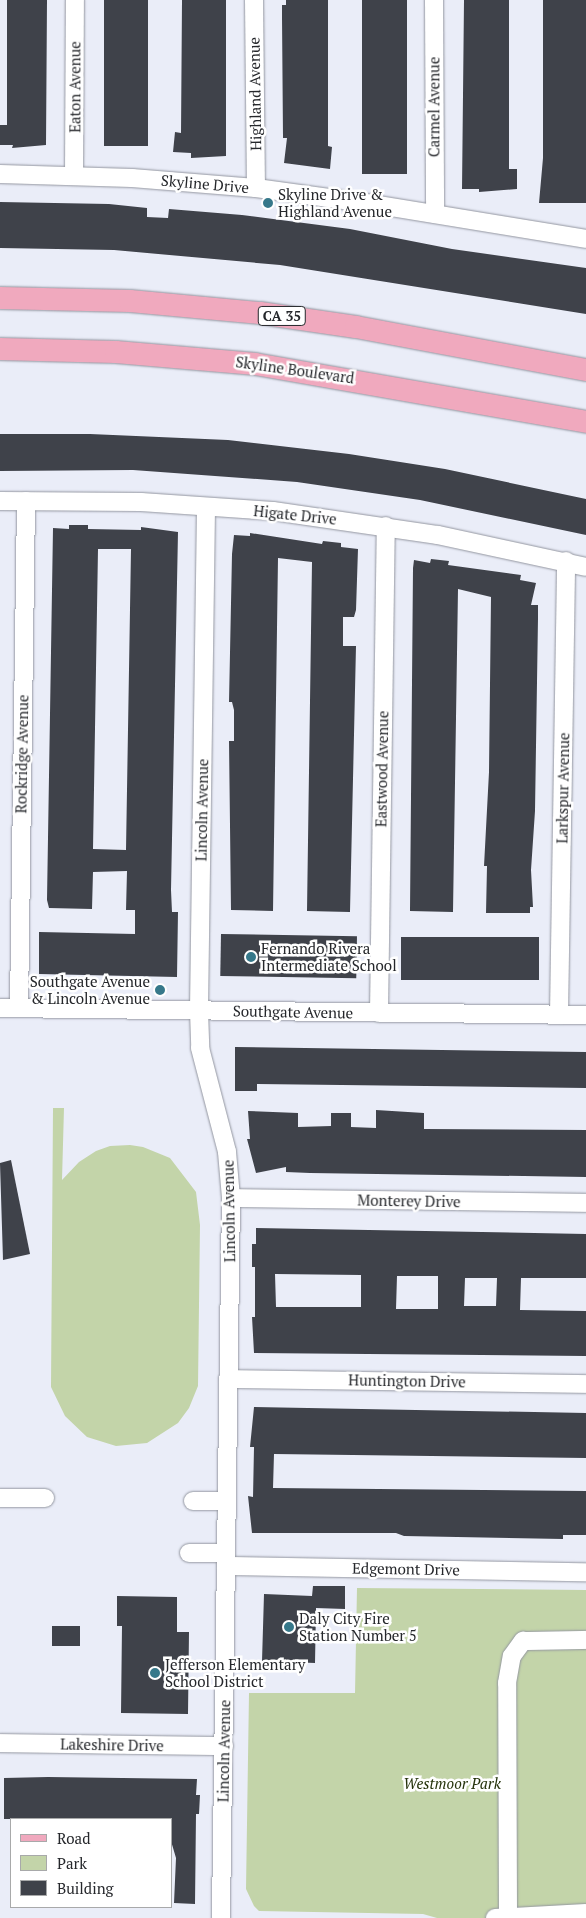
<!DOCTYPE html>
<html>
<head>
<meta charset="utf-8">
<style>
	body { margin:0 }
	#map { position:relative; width:586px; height:1918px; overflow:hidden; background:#eaedf8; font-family:"PT Serif",serif }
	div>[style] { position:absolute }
	.green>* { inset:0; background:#c3d4a9 }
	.building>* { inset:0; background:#3f424a; transform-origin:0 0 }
	.roads { filter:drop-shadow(0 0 1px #9396a0) drop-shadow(0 0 1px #9396a0) }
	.minor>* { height:18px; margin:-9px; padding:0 9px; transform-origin:9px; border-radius:9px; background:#fff }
	.major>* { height:22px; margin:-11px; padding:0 11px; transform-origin:11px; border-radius:11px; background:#f0a9be }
	.dots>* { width:14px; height:14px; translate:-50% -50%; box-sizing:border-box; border:2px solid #fff; border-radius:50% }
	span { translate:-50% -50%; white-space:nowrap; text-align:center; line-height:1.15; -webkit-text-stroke:5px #fff; paint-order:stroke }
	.shield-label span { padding:1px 4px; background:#fff; border:1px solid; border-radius:4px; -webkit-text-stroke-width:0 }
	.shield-label { font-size:14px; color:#25272b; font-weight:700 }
	.street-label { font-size:15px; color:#25272b }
	.poi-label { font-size:15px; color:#25272b }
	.left { translate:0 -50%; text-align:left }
	.right { translate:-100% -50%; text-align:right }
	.park-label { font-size:15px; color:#25330b; font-style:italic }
	.legend { position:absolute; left:10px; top:1818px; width:162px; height:90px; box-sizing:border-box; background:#fff; border:1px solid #a8a9aa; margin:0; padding:6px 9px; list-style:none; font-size:15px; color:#25272b }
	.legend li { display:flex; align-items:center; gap:10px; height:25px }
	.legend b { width:25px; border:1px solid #a8a9aa }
</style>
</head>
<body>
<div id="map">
	<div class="green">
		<i style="clip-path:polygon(53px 1108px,64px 1108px,62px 1180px,79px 1162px,96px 1151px,110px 1146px,130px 1145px,143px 1147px,170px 1158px,196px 1192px,200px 1225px,198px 1386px,189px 1408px,178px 1423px,147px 1443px,116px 1446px,87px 1437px,65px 1416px,51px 1387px)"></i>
		<i style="clip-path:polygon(357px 1588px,586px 1590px,586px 1918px,437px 1918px,423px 1914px,259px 1911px,254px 1906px,246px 1889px,249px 1693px,355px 1693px)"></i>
	</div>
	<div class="building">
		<i style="clip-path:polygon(7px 0,47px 0,46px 145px,12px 148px,13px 145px,0 145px,0 125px,7px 125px)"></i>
		<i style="left:104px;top:0;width:44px;height:146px"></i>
		<i style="clip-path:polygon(182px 0,226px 0,226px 156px,191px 158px,191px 153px,173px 152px,175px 132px,181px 133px)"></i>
		<i style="clip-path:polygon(286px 0,328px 0,328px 146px,332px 147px,330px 169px,284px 163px,287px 138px,283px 138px,282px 17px,282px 5px,286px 5px)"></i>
		<i style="left:362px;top:0;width:45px;height:174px"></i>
		<i style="clip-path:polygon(464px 0,509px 0,509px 169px,517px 169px,517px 189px,479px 192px,479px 189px,462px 189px)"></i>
		<i style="clip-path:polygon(543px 0,586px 0,586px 203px,539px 203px,543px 158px)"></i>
		<i style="clip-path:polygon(0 202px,109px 204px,147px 208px,147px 217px,168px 218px,169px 209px,242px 215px,350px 229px,452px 249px,586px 268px,586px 314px,280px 265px,114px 250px,0 248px)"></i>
		<i style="clip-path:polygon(0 434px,90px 434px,228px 440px,349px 454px,445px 469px,586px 499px,586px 535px,420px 500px,297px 482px,133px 470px,0 471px)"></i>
		<i style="clip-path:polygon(evenodd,69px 525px,88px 525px,88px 529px,141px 530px,141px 527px,178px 532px,171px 890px,172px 912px,178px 912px,177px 977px,39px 974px,39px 932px,135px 934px,135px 910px,126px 910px,127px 871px,93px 872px,92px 909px,49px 908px,47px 900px,53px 528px,69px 529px,69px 525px,98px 549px,131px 549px,126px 850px,93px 849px,98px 549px)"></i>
		<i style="clip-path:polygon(250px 533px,322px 544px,323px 541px,341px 543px,341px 547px,358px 549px,356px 610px,354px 617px,343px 617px,343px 646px,356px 646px,350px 912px,307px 911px,312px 562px,278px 558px,273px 911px,231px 910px,229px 741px,234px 741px,234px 710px,232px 702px,229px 702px,232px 554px,234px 535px,250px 536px)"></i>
		<i style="clip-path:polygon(431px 559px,449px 561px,448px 565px,521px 575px,520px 580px,536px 583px,531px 605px,538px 605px,538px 618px,535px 811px,531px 870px,533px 907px,530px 907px,530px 913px,486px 913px,487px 866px,484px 866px,489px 772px,491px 597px,458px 589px,453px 912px,410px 911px,413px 568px,414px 560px,430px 563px)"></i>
		<i style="left:221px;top:934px;width:136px;height:42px;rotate:1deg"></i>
		<i style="left:401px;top:937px;width:138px;height:43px"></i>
		<i style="clip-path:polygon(235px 1047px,586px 1052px,586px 1088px,257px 1084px,257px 1091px,235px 1091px)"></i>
		<i style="clip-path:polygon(376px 1110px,424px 1113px,424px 1129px,586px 1130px,586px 1177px,310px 1173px,286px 1172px,286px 1167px,256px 1173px,247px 1139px,250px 1139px,248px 1111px,298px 1113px,298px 1127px,331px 1126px,331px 1113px,351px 1113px,351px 1127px,376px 1128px)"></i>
		<i style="clip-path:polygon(11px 1160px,30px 1254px,3px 1260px,0 1163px)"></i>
		<i style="clip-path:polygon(evenodd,256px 1228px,586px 1234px,586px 1278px,521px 1278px,520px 1310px,586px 1311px,586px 1356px,254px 1353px,252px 1317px,255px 1317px,255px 1267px,252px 1267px,252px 1244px,256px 1244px,256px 1228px,275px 1274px,361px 1275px,361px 1307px,276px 1307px,275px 1274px,256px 1228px,397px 1276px,438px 1276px,438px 1309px,396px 1309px,397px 1276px,256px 1228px,465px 1278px,497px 1278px,496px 1306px,464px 1306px,465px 1278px)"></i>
		<i style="clip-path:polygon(254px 1407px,586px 1413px,586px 1458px,274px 1454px,273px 1488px,586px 1491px,586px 1535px,563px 1535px,563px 1539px,404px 1536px,396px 1533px,252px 1533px,248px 1496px,253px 1497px,254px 1447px,250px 1447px)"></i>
		<i style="clip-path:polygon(313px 1586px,345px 1586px,345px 1609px,316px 1608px,315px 1663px,262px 1661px,264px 1594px,312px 1596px)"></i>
		<i style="clip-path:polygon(117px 1596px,177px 1597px,177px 1632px,189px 1632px,188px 1714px,121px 1713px,122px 1626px,117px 1626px)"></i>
		<i style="left:52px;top:1626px;width:28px;height:20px"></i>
		<i style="clip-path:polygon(48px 1777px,197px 1779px,196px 1795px,200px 1795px,199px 1814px,196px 1814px,195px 1904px,174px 1903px,176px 1858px,171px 1841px,171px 1819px,4px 1819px,4px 1778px)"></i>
	</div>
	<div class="roads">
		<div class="minor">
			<i style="left:254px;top:0;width:188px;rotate:89.4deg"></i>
			<i style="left:434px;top:0;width:214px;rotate:89.7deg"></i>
			<i style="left:0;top:174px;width:132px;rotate:1.7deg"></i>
			<i style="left:132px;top:178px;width:124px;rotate:4.6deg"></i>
			<i style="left:256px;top:188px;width:118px;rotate:7.8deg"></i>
			<i style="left:373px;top:204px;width:216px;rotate:9.3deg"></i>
			<i style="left:74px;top:175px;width:175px;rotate:-89.7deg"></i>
			<i style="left:0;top:501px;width:141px;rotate:0.4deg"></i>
			<i style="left:141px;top:502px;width:132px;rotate:3.9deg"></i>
			<i style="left:273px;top:511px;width:167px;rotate:8.3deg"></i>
			<i style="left:438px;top:535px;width:151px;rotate:12.2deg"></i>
			<i style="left:206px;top:508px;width:503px;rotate:90.8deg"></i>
			<i style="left:199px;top:1011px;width:37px;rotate:88deg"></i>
			<i style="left:200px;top:1048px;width:107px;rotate:75.4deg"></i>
			<i style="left:227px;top:1152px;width:46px;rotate:85deg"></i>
			<i style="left:231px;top:1198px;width:720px;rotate:90.8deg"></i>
			<i style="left:0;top:1008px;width:586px;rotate:0.68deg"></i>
			<i style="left:19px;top:1008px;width:507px;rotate:-89.21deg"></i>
			<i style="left:379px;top:1013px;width:487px;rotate:-89.2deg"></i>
			<i style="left:559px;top:1015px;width:454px;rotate:-89.1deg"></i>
			<i style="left:231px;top:1198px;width:355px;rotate:0.8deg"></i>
			<i style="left:228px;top:1379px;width:358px;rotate:0.8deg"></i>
			<i style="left:0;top:1498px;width:45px"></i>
			<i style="left:193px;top:1501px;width:34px"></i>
			<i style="left:189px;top:1553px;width:37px"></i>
			<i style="left:226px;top:1566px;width:360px;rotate:1deg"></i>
			<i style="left:0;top:1743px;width:224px;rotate:0.8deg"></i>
			<i style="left:508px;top:1916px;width:233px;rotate:-90.2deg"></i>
			<i style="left:507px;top:1683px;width:27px;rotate:-80deg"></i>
			<i style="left:512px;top:1656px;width:19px;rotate:-54deg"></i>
			<i style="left:523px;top:1641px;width:63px;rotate:-0.9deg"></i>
			<i style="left:495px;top:1918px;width:91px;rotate:-3.1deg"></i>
		</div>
		<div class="major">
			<i style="left:0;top:298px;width:130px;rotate:1.3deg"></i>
			<i style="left:130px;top:301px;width:131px;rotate:5.3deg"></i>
			<i style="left:260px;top:313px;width:97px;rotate:8.3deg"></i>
			<i style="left:356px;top:327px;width:234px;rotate:10.6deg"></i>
			<i style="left:0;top:349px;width:116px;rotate:1.5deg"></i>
			<i style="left:116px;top:352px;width:140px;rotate:4.9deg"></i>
			<i style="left:255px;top:364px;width:336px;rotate:9.9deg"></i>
		</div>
	</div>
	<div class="dots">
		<i style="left:268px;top:203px;background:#36788a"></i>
		<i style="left:251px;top:957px;background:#36788a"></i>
		<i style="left:160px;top:990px;background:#36788a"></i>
		<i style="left:289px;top:1627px;background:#36788a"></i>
		<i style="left:155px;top:1673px;background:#36788a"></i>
	</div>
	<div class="shield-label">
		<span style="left:282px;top:316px">CA 35</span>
	</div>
	<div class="street-label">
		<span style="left:75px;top:87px;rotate:-90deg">Eaton Avenue</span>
		<span style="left:255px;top:94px;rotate:-91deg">Highland Avenue</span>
		<span style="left:434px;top:107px;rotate:-90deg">Carmel Avenue</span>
		<span style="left:205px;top:184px;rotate:5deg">Skyline Drive</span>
		<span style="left:295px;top:370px;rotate:8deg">Skyline Boulevard</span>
		<span style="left:295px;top:515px;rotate:6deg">Higate Drive</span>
		<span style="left:22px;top:754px;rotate:-89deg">Rockridge Avenue</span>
		<span style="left:382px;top:769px;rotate:-89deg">Eastwood Avenue</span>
		<span style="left:563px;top:788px;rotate:-89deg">Larkspur Avenue</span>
		<span style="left:202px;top:810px;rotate:-89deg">Lincoln Avenue</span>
		<span style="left:293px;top:1012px;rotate:1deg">Southgate Avenue</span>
		<span style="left:409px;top:1201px;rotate:1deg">Monterey Drive</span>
		<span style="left:229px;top:1211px;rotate:-91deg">Lincoln Avenue</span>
		<span style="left:407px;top:1381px;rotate:1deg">Huntington Drive</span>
		<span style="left:406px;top:1569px;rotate:1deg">Edgemont Drive</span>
		<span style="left:112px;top:1745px;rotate:1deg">Lakeshire Drive</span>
		<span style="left:224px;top:1751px;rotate:-89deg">Lincoln Avenue</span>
	</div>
	<div class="poi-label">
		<span class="left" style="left:278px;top:203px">Skyline Drive &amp;<br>Highland Avenue</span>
		<span class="left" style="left:261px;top:957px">Fernando Rivera<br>Intermediate School</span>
		<span class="right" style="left:150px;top:990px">Southgate Avenue<br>&amp; Lincoln Avenue</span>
		<span class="left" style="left:299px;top:1627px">Daly City Fire<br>Station Number 5</span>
		<span class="left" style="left:165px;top:1673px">Jefferson Elementary<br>School District</span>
	</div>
	<div class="park-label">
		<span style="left:452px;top:1784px">Westmoor Park</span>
	</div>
	<ul class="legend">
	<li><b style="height:6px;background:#f0a9be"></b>Road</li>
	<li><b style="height:14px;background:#c3d4a9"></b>Park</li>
	<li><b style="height:14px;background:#3f424a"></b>Building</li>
	</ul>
</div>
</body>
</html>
